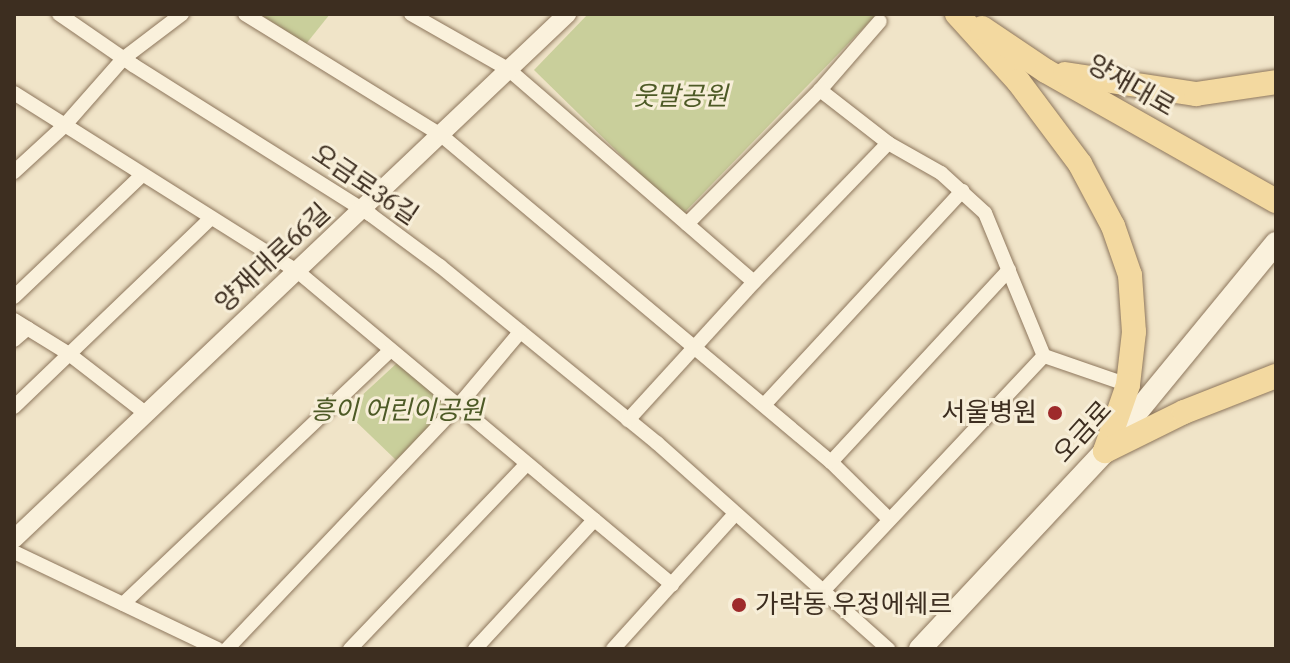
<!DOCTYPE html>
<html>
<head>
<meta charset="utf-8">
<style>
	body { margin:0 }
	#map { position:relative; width:1290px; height:663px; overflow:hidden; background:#f0e4c8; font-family:"Source Serif 4","Noto Sans KR",serif }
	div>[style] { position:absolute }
	.green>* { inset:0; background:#c9cf9b }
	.roads { filter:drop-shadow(0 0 2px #8d765c) drop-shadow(0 0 2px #8d765c) }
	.minor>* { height:14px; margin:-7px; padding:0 7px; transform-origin:7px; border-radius:7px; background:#faf1dc }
	.tertiary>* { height:18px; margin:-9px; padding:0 9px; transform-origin:9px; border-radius:9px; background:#faf1dc }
	.secondary>* { height:22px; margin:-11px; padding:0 11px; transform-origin:11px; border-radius:11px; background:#faf1dc }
	.primary>* { height:24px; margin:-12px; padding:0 12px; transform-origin:12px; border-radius:12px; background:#f3d9a0 }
	.dots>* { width:22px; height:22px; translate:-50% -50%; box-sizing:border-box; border:4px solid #f7eed8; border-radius:50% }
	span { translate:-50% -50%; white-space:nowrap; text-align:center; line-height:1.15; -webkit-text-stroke:6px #f7eed8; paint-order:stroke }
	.street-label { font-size:26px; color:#3d2e20 }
	.park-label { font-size:26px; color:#4d5a26; font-style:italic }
	.poi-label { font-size:26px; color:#3d2e20 }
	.right { translate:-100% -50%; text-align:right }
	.left { translate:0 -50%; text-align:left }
	.frame { position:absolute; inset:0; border:16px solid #3d2e20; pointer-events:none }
</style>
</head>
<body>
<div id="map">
	<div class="green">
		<i style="clip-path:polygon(260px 14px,330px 14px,306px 44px)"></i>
		<i style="clip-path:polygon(588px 14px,877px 14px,682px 215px,534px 70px)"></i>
		<i style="clip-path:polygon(397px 363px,450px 407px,396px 460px,345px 411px)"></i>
	</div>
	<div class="roads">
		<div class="minor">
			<i style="left:59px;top:14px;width:90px;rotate:34.6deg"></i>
			<i style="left:133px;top:65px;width:281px;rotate:32.2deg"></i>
			<i style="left:371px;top:215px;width:86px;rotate:36.5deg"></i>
			<i style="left:440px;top:266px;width:280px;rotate:39.2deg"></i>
			<i style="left:657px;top:443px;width:310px;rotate:41.7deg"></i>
			<i style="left:245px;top:14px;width:230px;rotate:31.7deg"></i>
			<i style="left:441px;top:135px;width:509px;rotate:39.98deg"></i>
			<i style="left:831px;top:462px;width:81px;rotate:44.5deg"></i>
			<i style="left:411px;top:14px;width:112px;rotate:29.6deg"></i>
			<i style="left:508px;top:69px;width:325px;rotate:40.9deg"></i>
			<i style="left:820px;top:90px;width:91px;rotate:-49deg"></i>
			<i style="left:14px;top:93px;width:334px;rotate:32.2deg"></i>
			<i style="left:297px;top:271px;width:489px;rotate:39.9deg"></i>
			<i style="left:14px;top:172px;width:68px;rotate:-42.6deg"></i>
			<i style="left:64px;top:126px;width:91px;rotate:-48.6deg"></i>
			<i style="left:124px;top:58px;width:73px;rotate:-37.2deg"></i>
			<i style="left:687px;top:224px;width:189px;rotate:-45.2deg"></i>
			<i style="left:820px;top:90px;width:86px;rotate:37.9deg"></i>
			<i style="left:888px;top:143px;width:61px;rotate:29.5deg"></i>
			<i style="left:941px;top:173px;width:59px;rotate:42.3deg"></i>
			<i style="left:985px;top:213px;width:155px;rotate:67.6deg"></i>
			<i style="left:14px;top:297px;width:177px;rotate:-43.6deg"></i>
			<i style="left:14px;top:320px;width:65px;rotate:31.7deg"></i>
			<i style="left:69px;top:354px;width:95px;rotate:37.7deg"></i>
			<i style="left:14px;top:340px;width:18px;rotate:-41deg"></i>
			<i style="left:1044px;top:356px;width:89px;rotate:19deg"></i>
			<i style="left:764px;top:405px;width:292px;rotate:-47.2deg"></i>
			<i style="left:14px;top:407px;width:273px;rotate:-43.8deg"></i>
			<i style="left:628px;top:420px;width:187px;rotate:-47.6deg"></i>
			<i style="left:754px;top:282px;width:193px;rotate:-46deg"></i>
			<i style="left:831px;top:462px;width:262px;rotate:-47.2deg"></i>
			<i style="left:14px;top:552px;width:225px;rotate:25.5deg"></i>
			<i style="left:824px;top:590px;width:321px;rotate:-46.8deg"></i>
			<i style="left:123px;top:604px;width:369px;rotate:-43.5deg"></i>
			<i style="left:227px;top:649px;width:335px;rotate:-46.5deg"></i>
			<i style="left:458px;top:406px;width:97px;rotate:-50deg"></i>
			<i style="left:350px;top:649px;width:256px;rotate:-46.3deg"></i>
			<i style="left:475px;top:649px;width:176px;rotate:-47.3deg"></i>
			<i style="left:613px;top:649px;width:182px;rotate:-47.9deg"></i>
		</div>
		<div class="tertiary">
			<i style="left:14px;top:539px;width:763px;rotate:-43.51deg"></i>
		</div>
		<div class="secondary">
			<i style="left:920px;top:649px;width:271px;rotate:-46.9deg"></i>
			<i style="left:1105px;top:451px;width:269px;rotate:-50.6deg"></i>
		</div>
		<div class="primary">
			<i style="left:957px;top:14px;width:91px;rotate:47.7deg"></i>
			<i style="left:1018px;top:81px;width:104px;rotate:53.2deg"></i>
			<i style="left:1080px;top:164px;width:70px;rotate:62deg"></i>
			<i style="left:1113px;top:226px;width:52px;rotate:70.9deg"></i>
			<i style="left:1130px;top:275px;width:57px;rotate:86deg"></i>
			<i style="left:1134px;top:332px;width:53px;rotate:96.5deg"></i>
			<i style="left:1128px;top:385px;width:70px;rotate:109.2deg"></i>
			<i style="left:982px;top:28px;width:77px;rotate:33.9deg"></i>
			<i style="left:1046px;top:71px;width:264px;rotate:29.5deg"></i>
			<i style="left:1065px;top:74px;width:133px;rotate:8.7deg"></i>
			<i style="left:1196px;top:94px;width:81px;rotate:-8.5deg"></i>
			<i style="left:1105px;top:451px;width:88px;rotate:-26.3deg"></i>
			<i style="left:1184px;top:412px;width:99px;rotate:-21.4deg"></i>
		</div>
	</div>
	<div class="dots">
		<i style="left:1055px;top:413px;background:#9e2a2b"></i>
		<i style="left:739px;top:605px;background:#9e2a2b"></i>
	</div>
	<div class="street-label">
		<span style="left:1131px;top:86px;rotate:30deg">양재대로</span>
		<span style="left:365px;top:185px;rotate:34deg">오금로36길</span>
		<span style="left:273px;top:258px;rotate:-43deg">양재대로66길</span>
		<span style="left:1083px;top:432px;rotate:-48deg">오금로</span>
	</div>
	<div class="park-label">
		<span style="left:680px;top:97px">웃말공원</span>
		<span style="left:397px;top:411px">흥이 어린이공원</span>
	</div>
	<div class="poi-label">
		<span class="right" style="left:1037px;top:413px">서울병원</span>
		<span class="left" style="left:755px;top:605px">가락동 우정에쉐르</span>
	</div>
	<div class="frame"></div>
</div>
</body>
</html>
